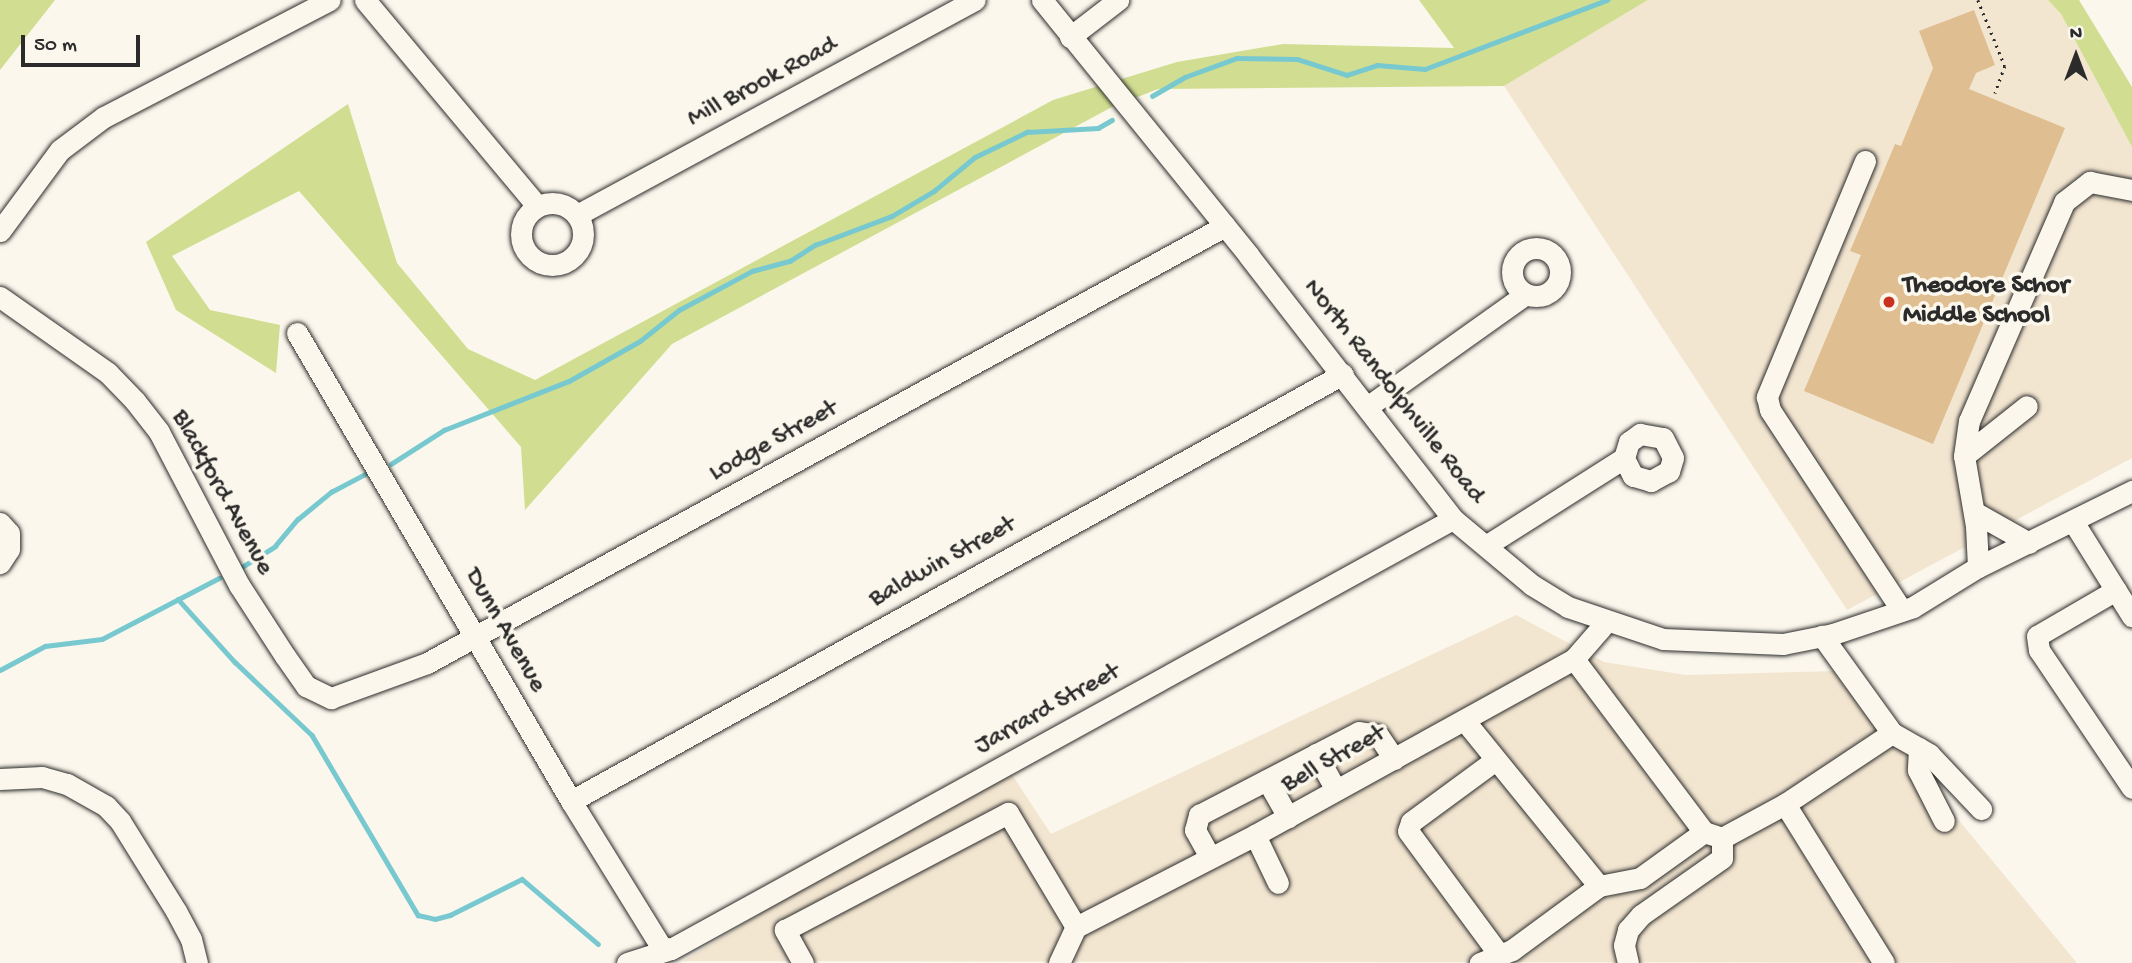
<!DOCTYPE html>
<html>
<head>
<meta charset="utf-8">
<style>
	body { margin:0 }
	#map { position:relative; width:2132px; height:963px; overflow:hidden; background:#fbf7ec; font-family:"Gochi Hand",sans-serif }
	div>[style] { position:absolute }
	.built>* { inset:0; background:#f3e6d1 }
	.green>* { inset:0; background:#d1de91 }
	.stream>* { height:4.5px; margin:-2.25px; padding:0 2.25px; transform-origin:2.25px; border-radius:2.25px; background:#78c9cf }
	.building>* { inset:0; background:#dfbe91 }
	.path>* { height:2.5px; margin-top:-1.25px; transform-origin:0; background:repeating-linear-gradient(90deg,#2b2b2b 0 2px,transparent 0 7px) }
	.roads { filter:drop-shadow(0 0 2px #2b2b2b) drop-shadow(0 0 2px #2b2b2b) }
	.minor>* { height:21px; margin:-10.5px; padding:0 10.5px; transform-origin:10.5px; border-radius:10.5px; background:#fbf7ec }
	.minor>.ring { margin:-10.5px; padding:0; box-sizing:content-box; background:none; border:21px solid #fbf7ec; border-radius:50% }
	.dots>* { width:19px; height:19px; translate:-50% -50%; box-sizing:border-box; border:4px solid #fbf7ec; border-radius:50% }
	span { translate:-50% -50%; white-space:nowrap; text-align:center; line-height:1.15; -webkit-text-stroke:7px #fbf7ec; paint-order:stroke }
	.street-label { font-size:26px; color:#2b2b2b }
	.poi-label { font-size:26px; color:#2b2b2b; font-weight:700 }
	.left { translate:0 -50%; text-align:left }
	.north { position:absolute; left:2041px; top:21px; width:70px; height:70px; -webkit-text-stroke:5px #fbf7ec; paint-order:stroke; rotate:0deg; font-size:19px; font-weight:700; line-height:28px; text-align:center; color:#2b2b2b }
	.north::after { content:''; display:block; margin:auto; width:24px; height:32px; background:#2b2b2b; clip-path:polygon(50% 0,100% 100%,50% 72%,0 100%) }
	.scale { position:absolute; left:21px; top:35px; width:119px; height:32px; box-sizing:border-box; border:4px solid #2b2b2b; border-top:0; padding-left:9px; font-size:21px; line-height:24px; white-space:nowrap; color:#2b2b2b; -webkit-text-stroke:5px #fbf7ec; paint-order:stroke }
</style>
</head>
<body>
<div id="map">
	<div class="built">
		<i style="clip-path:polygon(1648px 0,2048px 0,2061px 14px,2132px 147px,2132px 458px,1847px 610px,1504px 86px)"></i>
		<i style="clip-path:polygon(1516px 615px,1604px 662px,1686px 675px,1835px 671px,2077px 963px,683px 961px,1005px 764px,1051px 834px)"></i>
	</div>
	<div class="green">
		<i style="clip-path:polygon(0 0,55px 0,0 70px)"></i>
		<i style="clip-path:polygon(1419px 0,1648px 0,1504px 86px,1158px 89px,1112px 107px,672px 344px,525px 510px,521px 447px,299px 191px,172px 256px,210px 310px,280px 325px,276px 373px,176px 310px,146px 242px,348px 104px,397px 263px,468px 349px,535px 380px,1053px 100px,1177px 62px,1283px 44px,1454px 48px)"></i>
		<i style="clip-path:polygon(2048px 0,2079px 0,2132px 87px,2132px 147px,2061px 14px)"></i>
	</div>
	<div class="stream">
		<i style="left:1152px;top:96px;width:38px;rotate:-30deg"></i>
		<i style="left:1185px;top:77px;width:55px;rotate:-20.1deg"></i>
		<i style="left:1237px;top:58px;width:60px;rotate:1deg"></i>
		<i style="left:1297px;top:59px;width:52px;rotate:17.7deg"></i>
		<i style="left:1347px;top:75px;width:32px;rotate:-18deg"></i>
		<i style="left:1377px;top:65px;width:48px;rotate:4.8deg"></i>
		<i style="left:1425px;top:69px;width:195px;rotate:-20.8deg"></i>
		<i style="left:391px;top:464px;width:63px;rotate:-32.7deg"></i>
		<i style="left:444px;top:430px;width:134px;rotate:-21.4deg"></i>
		<i style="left:569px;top:381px;width:81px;rotate:-29.4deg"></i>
		<i style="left:640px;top:341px;width:50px;rotate:-38.5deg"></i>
		<i style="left:679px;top:310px;width:83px;rotate:-28.1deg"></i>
		<i style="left:752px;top:271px;width:39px;rotate:-15deg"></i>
		<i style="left:790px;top:261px;width:30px;rotate:-33deg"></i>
		<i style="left:815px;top:245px;width:82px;rotate:-20.6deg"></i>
		<i style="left:892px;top:216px;width:49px;rotate:-30.8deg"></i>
		<i style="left:934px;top:191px;width:53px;rotate:-39.7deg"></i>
		<i style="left:975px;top:157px;width:58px;rotate:-25.7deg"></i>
		<i style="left:1027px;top:132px;width:71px;rotate:-3.2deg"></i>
		<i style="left:1098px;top:128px;width:16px;rotate:-30deg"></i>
		<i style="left:242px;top:567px;width:39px;rotate:-32deg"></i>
		<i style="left:275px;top:546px;width:35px;rotate:-50deg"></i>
		<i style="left:298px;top:519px;width:43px;rotate:-39.3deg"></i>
		<i style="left:331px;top:492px;width:41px;rotate:-27.8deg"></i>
		<i style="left:178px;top:599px;width:85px;rotate:47.9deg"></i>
		<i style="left:235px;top:662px;width:106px;rotate:43.5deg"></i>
		<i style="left:312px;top:735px;width:209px;rotate:59.5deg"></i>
		<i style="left:418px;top:915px;width:17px;rotate:13deg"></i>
		<i style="left:435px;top:919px;width:16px;rotate:-15deg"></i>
		<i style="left:450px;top:915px;width:80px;rotate:-26.6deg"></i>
		<i style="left:522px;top:879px;width:100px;rotate:40.5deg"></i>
		<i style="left:0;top:670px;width:51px;rotate:-28.1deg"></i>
		<i style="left:45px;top:646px;width:57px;rotate:-7deg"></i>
		<i style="left:102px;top:639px;width:132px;rotate:-27.5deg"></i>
	</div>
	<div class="building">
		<i style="clip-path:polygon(1974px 10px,1995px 65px,1976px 73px,1969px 89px,2065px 128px,1933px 444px,1804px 391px,1861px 255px,1850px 251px,1895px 144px,1901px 146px,1933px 68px,1919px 31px)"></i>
	</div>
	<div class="path">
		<i style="left:1978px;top:0;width:71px;rotate:67.8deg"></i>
		<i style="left:2005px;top:66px;width:29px;rotate:110deg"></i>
	</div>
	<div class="roads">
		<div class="minor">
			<i style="left:365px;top:0;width:268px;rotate:50.1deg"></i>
			<i style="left:1042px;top:0;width:329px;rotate:51deg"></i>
			<i style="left:1249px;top:256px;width:333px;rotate:52.2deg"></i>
			<i style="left:1453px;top:519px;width:103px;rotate:39.9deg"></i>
			<i style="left:1532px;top:585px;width:42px;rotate:31.4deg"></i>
			<i style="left:1568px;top:607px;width:100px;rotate:18.6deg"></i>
			<i style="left:1663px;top:639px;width:120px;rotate:2.4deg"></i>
			<i style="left:1783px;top:644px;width:51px;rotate:-11.3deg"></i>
			<i style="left:1833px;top:634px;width:84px;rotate:-18.6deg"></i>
			<i style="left:1913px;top:607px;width:76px;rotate:-31.6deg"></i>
			<i style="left:1978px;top:567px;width:172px;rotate:-26.3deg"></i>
			<i style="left:1070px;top:37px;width:61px;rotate:-37.6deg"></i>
			<i style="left:1865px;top:161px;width:256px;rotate:112.6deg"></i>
			<i style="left:1767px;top:397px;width:13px;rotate:77deg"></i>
			<i style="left:1770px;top:410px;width:240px;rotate:56.7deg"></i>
			<i class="ring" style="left:521px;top:203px;width:41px;height:41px"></i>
			<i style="left:577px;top:215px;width:452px;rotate:-28.4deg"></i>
			<i style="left:0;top:231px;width:101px;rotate:-53.5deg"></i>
			<i style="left:60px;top:150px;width:55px;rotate:-36.9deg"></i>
			<i style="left:104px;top:117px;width:254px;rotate:-27.4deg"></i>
			<i class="ring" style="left:1512px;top:248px;width:27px;height:27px"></i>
			<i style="left:0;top:297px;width:132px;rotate:35.1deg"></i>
			<i style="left:108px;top:373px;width:39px;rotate:46deg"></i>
			<i style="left:135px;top:401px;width:39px;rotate:52deg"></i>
			<i style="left:159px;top:432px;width:173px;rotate:62.4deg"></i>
			<i style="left:239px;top:585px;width:85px;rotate:57.1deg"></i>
			<i style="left:285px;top:656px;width:37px;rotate:55deg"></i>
			<i style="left:306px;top:686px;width:28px;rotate:26deg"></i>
			<i style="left:331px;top:698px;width:102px;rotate:-20deg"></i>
			<i style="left:427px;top:663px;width:910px;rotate:-28.71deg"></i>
			<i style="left:297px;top:333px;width:542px;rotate:59.65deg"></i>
			<i style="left:571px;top:801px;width:172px;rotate:58.3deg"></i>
			<i style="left:661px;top:947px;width:10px;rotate:11deg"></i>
			<i style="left:1367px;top:407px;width:195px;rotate:-35.4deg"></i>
			<i style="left:1964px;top:456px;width:80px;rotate:-38.4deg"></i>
			<i style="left:1974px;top:512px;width:63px;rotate:29.4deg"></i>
			<i style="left:0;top:523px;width:13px;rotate:48deg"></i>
			<i style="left:9px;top:533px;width:16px;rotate:90deg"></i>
			<i style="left:9px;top:549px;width:17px;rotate:123deg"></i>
			<i style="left:2074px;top:523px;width:110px;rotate:58.1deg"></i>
			<i style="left:1487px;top:545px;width:162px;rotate:-32.4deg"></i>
			<i style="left:1624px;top:458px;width:17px;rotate:-73deg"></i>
			<i style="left:1629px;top:442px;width:14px;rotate:-36deg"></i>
			<i style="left:1640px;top:434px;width:23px;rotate:10deg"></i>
			<i style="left:1663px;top:438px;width:22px;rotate:63deg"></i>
			<i style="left:1673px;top:458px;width:14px;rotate:107deg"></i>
			<i style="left:1669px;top:471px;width:21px;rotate:151deg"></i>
			<i style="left:1651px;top:481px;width:19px;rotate:-164deg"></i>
			<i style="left:1633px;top:476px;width:20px;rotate:-117deg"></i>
			<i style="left:1978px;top:567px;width:41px;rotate:-92.8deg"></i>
			<i style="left:1976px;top:526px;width:71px;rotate:-99.7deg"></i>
			<i style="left:1964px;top:456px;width:35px;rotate:-82deg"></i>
			<i style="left:1969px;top:421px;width:239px;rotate:-66.5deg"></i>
			<i style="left:2064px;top:202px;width:33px;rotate:-38deg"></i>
			<i style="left:2090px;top:182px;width:43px;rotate:10.8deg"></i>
			<i style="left:2116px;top:590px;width:91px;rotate:149.8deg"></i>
			<i style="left:2037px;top:636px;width:14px;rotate:82deg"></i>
			<i style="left:2039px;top:650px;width:166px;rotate:56deg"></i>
			<i style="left:1574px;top:659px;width:216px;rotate:53.1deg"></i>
			<i style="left:1704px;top:832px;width:19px;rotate:18deg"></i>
			<i style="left:1722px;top:838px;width:72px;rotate:-28.4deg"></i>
			<i style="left:1785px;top:804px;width:128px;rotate:-33.6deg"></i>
			<i style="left:1892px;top:733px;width:120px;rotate:-125.8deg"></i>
			<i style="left:1464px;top:720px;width:214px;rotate:50.9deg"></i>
			<i style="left:1599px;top:886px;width:108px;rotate:143.7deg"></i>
			<i style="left:1512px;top:950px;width:35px;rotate:158deg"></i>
			<i style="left:1892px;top:733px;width:43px;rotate:29.6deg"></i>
			<i style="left:1929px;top:754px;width:76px;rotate:46.6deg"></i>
			<i style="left:1919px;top:748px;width:22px;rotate:93deg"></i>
			<i style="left:1918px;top:770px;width:57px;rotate:63deg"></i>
			<i style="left:1316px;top:754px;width:41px;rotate:60.9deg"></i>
			<i style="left:1494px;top:761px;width:103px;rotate:143.7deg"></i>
			<i style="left:1411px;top:822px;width:9px;rotate:108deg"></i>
			<i style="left:1408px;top:831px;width:155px;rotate:53.6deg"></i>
			<i style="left:0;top:779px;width:42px;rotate:-2.7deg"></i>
			<i style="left:42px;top:777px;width:26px;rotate:16deg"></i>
			<i style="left:67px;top:784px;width:45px;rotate:29.4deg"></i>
			<i style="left:106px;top:806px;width:21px;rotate:47deg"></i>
			<i style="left:120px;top:821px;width:106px;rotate:58.1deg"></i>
			<i style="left:176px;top:911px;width:32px;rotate:62deg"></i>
			<i style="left:191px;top:939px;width:25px;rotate:76deg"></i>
			<i style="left:1267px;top:780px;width:43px;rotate:60.4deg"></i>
			<i style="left:571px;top:801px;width:882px;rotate:-28.95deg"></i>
			<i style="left:1785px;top:804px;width:187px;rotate:58.1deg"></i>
			<i style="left:1255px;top:835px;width:53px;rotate:64.4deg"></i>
			<i style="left:1210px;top:857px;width:31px;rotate:-119deg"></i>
			<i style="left:1195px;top:830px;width:16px;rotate:-75deg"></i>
			<i style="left:1199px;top:815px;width:180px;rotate:-27.4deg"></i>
			<i style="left:1359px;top:732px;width:19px;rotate:9deg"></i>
			<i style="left:1378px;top:735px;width:29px;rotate:56deg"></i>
			<i style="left:1599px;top:886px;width:42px;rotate:-11deg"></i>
			<i style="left:1640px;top:878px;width:79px;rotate:-35.7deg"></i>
			<i style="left:1076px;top:927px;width:201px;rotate:-27.2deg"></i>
			<i style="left:1255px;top:835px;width:364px;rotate:-28.9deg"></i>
			<i style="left:1574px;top:659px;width:49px;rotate:-49.1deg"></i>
			<i style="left:627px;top:963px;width:46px;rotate:-17.7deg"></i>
			<i style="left:671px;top:949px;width:892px;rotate:-28.81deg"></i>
			<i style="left:803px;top:963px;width:38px;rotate:-119deg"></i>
			<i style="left:785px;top:930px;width:252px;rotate:-27.7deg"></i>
			<i style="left:1008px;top:813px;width:133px;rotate:59.2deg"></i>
			<i style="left:1059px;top:963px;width:40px;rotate:-65deg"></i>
			<i style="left:1628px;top:963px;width:18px;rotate:-103deg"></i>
			<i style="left:1624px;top:945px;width:16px;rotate:-75deg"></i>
			<i style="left:1628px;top:930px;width:20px;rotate:-49deg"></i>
			<i style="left:1641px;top:915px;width:99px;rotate:-35.1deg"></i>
			<i style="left:1722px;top:858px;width:20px;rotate:-90deg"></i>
		</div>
	</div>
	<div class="dots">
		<i style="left:1889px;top:302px;background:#c8321e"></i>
	</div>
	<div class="street-label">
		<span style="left:763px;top:83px;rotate:-28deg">Mill Brook Road</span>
		<span style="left:1393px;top:392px;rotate:52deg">North Randolphville Road</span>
		<span style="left:774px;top:442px;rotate:-29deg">Lodge Street</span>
		<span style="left:221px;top:493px;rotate:61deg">Blackford Avenue</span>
		<span style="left:943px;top:563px;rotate:-29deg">Baldwin Street</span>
		<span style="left:504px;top:631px;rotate:60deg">Dunn Avenue</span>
		<span style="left:1048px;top:710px;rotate:-29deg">Jarrard Street</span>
		<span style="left:1334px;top:760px;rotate:-29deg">Bell Street</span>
	</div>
	<div class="poi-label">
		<span class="left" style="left:1903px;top:302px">Theodore Schor<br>Middle School</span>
	</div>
	<div class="north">N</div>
	<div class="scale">50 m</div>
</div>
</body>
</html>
